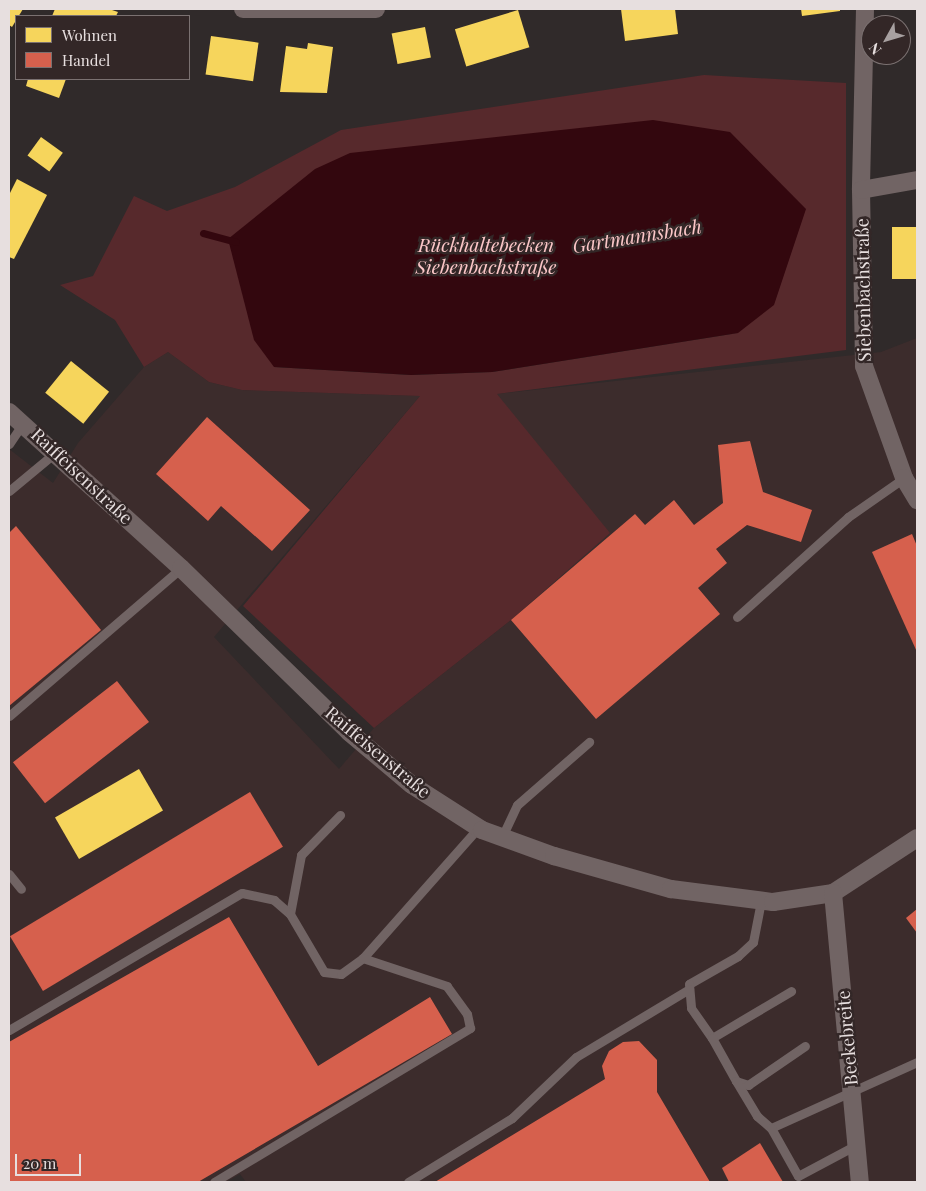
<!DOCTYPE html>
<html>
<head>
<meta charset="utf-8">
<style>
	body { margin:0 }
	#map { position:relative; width:926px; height:1191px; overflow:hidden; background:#302a2a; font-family:"Playfair Display",serif }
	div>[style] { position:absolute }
	.built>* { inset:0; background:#3c2c2c }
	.green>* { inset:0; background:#57292c }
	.water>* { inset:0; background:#33070e }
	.homes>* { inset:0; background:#f6d55c; transform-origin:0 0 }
	.shops>* { inset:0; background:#d6604d; transform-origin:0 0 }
	.stream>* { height:7px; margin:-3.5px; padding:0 3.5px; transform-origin:3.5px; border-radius:3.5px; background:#33070e }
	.service>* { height:9px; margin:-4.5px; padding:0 4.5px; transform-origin:4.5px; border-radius:4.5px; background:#716464 }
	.minor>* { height:18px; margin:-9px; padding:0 9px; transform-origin:9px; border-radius:9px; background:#716464 }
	span { translate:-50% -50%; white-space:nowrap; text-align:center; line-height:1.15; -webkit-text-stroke:5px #332727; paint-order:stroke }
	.street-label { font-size:18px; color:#e7dfdf }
	.water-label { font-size:19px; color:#fcc7c8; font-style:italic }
	.frame { position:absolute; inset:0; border:10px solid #e7dfdf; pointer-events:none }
	.legend { position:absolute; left:15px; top:15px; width:175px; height:65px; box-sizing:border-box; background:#332727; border:1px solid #7b7171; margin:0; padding:6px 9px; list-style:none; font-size:15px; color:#e7dfdf }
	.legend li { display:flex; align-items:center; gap:10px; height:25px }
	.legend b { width:25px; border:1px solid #7b7171 }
	.north { position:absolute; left:861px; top:15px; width:50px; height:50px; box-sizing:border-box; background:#332727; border:1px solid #7b7171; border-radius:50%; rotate:231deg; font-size:14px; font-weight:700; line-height:20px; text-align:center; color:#e7dfdf }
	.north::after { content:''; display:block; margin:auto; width:18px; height:22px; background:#a7a0a0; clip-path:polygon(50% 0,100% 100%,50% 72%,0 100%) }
	.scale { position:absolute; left:15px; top:1154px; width:66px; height:22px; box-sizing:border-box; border:2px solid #e7dfdf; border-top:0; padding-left:6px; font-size:15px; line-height:18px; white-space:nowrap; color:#e7dfdf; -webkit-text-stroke:4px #332727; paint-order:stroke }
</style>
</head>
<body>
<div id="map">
	<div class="built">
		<i style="clip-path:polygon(917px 338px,917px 1182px,246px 1182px,240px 1174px,226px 1182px,9px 1182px,9px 449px,53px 483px,78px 443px,144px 367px,168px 352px,209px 382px,242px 390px,420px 396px,214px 637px,339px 769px,374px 728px,511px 620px,496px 394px,881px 352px)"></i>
	</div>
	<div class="green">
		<i style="clip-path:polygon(evenodd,704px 75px,846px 83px,846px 350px,497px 394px,610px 533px,511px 620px,374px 728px,243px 606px,420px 396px,242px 390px,209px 382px,168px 352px,144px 367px,115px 320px,60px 285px,93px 276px,134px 196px,167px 211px,235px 187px,341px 130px,704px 75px,738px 333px,492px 372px,411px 375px,274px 367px,738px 333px)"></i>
	</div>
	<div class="water">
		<i style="clip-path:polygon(653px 120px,730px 132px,806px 209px,774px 305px,738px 333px,492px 372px,411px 375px,274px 367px,254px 340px,228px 239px,315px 169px,350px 153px)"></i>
	</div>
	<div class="homes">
		<i style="clip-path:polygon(9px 9px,23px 9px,12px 27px,9px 25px)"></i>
		<i style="clip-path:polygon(55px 9px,109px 9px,118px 12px,116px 16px,52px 16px)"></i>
		<i style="clip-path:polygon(621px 9px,675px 9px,678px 34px,625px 41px)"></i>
		<i style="clip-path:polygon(801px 9px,840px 9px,840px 11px,802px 16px)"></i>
		<i style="left:518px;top:10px;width:39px;height:66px;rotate:73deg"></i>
		<i style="left:425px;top:27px;width:31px;height:34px;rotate:79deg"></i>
		<i style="left:211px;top:36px;width:48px;height:39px;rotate:8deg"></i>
		<i style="clip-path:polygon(308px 43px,333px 47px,327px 93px,280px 92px,286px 46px,307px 49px)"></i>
		<i style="clip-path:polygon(28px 79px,66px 79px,59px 98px,26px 86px)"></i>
		<i style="left:41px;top:137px;width:27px;height:23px;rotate:36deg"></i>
		<i style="clip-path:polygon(17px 179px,47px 195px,14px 259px,9px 257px,9px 195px)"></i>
		<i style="left:917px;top:227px;width:52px;height:25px;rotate:90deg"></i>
		<i style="left:71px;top:361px;width:49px;height:41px;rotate:39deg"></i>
		<i style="left:139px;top:769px;width:48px;height:97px;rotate:60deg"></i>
	</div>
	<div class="shops">
		<i style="clip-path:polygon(207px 417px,310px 510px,272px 551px,221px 506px,208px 521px,156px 474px)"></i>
		<i style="clip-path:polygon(750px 441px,763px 492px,812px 510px,801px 542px,747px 525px,716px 549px,727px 563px,698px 588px,720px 614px,596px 719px,511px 620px,635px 514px,645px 525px,674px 500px,694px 525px,723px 503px,718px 445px)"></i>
		<i style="clip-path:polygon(16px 526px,101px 630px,9px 706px,9px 533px)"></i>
		<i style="clip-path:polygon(912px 534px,917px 546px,917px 652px,872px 552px)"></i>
		<i style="left:117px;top:681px;width:52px;height:132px;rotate:52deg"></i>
		<i style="left:250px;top:792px;width:64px;height:280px;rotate:59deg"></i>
		<i style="clip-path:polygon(917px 909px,917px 933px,906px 918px)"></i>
		<i style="clip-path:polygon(229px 917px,318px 1066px,430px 997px,452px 1034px,198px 1182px,9px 1182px,9px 1042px)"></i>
		<i style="clip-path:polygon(639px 1041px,657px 1060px,657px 1092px,710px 1182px,435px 1182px,605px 1079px,602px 1066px,609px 1051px,623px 1042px)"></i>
		<i style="clip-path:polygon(760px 1143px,783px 1182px,729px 1182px,722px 1168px)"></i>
	</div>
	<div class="stream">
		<i style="left:203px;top:233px;width:34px;rotate:15deg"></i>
	</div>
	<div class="service">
		<i style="left:9px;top:444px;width:25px;rotate:-56deg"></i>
		<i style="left:9px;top:491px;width:61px;rotate:-39.7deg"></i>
		<i style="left:737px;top:617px;width:149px;rotate:-42deg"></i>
		<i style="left:848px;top:517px;width:68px;rotate:-34.9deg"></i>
		<i style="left:9px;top:716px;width:227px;rotate:-40.7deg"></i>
		<i style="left:502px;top:837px;width:35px;rotate:-65deg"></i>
		<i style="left:517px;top:805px;width:96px;rotate:-41.2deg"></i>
		<i style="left:9px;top:874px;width:19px;rotate:51deg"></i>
		<i style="left:761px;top:901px;width:42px;rotate:101deg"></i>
		<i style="left:753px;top:942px;width:21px;rotate:137deg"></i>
		<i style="left:738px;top:956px;width:56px;rotate:150.3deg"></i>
		<i style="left:689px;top:984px;width:24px;rotate:85deg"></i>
		<i style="left:691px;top:1008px;width:37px;rotate:55deg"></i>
		<i style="left:712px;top:1038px;width:92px;rotate:-30.7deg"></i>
		<i style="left:290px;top:914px;width:60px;rotate:-79.4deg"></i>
		<i style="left:301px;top:855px;width:56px;rotate:-45.7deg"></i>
		<i style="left:9px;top:1030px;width:270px;rotate:-30.5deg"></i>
		<i style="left:242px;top:893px;width:33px;rotate:12deg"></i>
		<i style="left:274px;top:900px;width:21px;rotate:41deg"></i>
		<i style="left:290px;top:914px;width:67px;rotate:59.6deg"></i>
		<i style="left:324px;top:972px;width:17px;rotate:7deg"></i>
		<i style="left:341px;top:974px;width:27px;rotate:-36deg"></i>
		<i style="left:363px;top:958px;width:175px;rotate:-48.5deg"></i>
		<i style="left:712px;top:1038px;width:49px;rotate:60.8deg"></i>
		<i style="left:736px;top:1081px;width:13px;rotate:18deg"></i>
		<i style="left:748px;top:1085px;width:69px;rotate:-34.4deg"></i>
		<i style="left:736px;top:1081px;width:41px;rotate:59deg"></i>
		<i style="left:757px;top:1116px;width:18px;rotate:41deg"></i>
		<i style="left:771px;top:1128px;width:160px;rotate:-24.3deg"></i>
		<i style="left:771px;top:1128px;width:55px;rotate:60.6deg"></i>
		<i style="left:798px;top:1176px;width:66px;rotate:-28.1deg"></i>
		<i style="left:214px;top:1182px;width:299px;rotate:-31deg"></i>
		<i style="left:470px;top:1028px;width:14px;rotate:-102deg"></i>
		<i style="left:467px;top:1014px;width:34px;rotate:-126deg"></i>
		<i style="left:447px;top:986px;width:89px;rotate:-161.6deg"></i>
		<i style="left:408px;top:1182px;width:122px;rotate:-31.6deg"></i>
		<i style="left:512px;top:1118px;width:88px;rotate:-43.6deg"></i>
		<i style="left:576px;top:1057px;width:132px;rotate:-31deg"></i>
	</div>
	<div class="minor">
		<i style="left:243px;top:9px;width:133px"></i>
		<i style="left:865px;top:9px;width:181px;rotate:91.3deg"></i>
		<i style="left:861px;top:190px;width:176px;rotate:89deg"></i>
		<i style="left:864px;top:366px;width:119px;rotate:70.3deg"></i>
		<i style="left:904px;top:478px;width:26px;rotate:59deg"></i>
		<i style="left:861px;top:190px;width:57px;rotate:-10.1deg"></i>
		<i style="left:9px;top:412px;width:232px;rotate:42.2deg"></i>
		<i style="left:181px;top:568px;width:235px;rotate:44.3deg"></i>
		<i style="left:349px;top:732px;width:82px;rotate:40.1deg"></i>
		<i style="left:412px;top:785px;width:83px;rotate:32.7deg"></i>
		<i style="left:482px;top:830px;width:77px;rotate:19.9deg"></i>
		<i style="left:554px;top:856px;width:122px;rotate:15.8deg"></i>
		<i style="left:671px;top:889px;width:103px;rotate:7.3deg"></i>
		<i style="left:773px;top:902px;width:61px;rotate:-8.5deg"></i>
		<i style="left:833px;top:893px;width:100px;rotate:-33.2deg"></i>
		<i style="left:833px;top:893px;width:290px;rotate:84.7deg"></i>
	</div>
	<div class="street-label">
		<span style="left:863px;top:290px;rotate:-91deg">Siebenbachstraße</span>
		<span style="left:82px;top:476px;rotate:43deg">Raiffeisenstraße</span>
		<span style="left:378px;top:752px;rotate:40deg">Raiffeisenstraße</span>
		<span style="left:847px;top:1038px;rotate:-95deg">Beekebreite</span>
	</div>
	<div class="water-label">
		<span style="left:637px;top:236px;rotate:-9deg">Gartmannsbach</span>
		<span style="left:486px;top:256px">Rückhaltebecken<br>Siebenbachstraße</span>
	</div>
	<div class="frame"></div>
	<ul class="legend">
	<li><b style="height:14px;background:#f6d55c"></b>Wohnen</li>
	<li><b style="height:14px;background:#d6604d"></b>Handel</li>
	</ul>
	<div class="north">N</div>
	<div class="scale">20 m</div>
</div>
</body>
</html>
